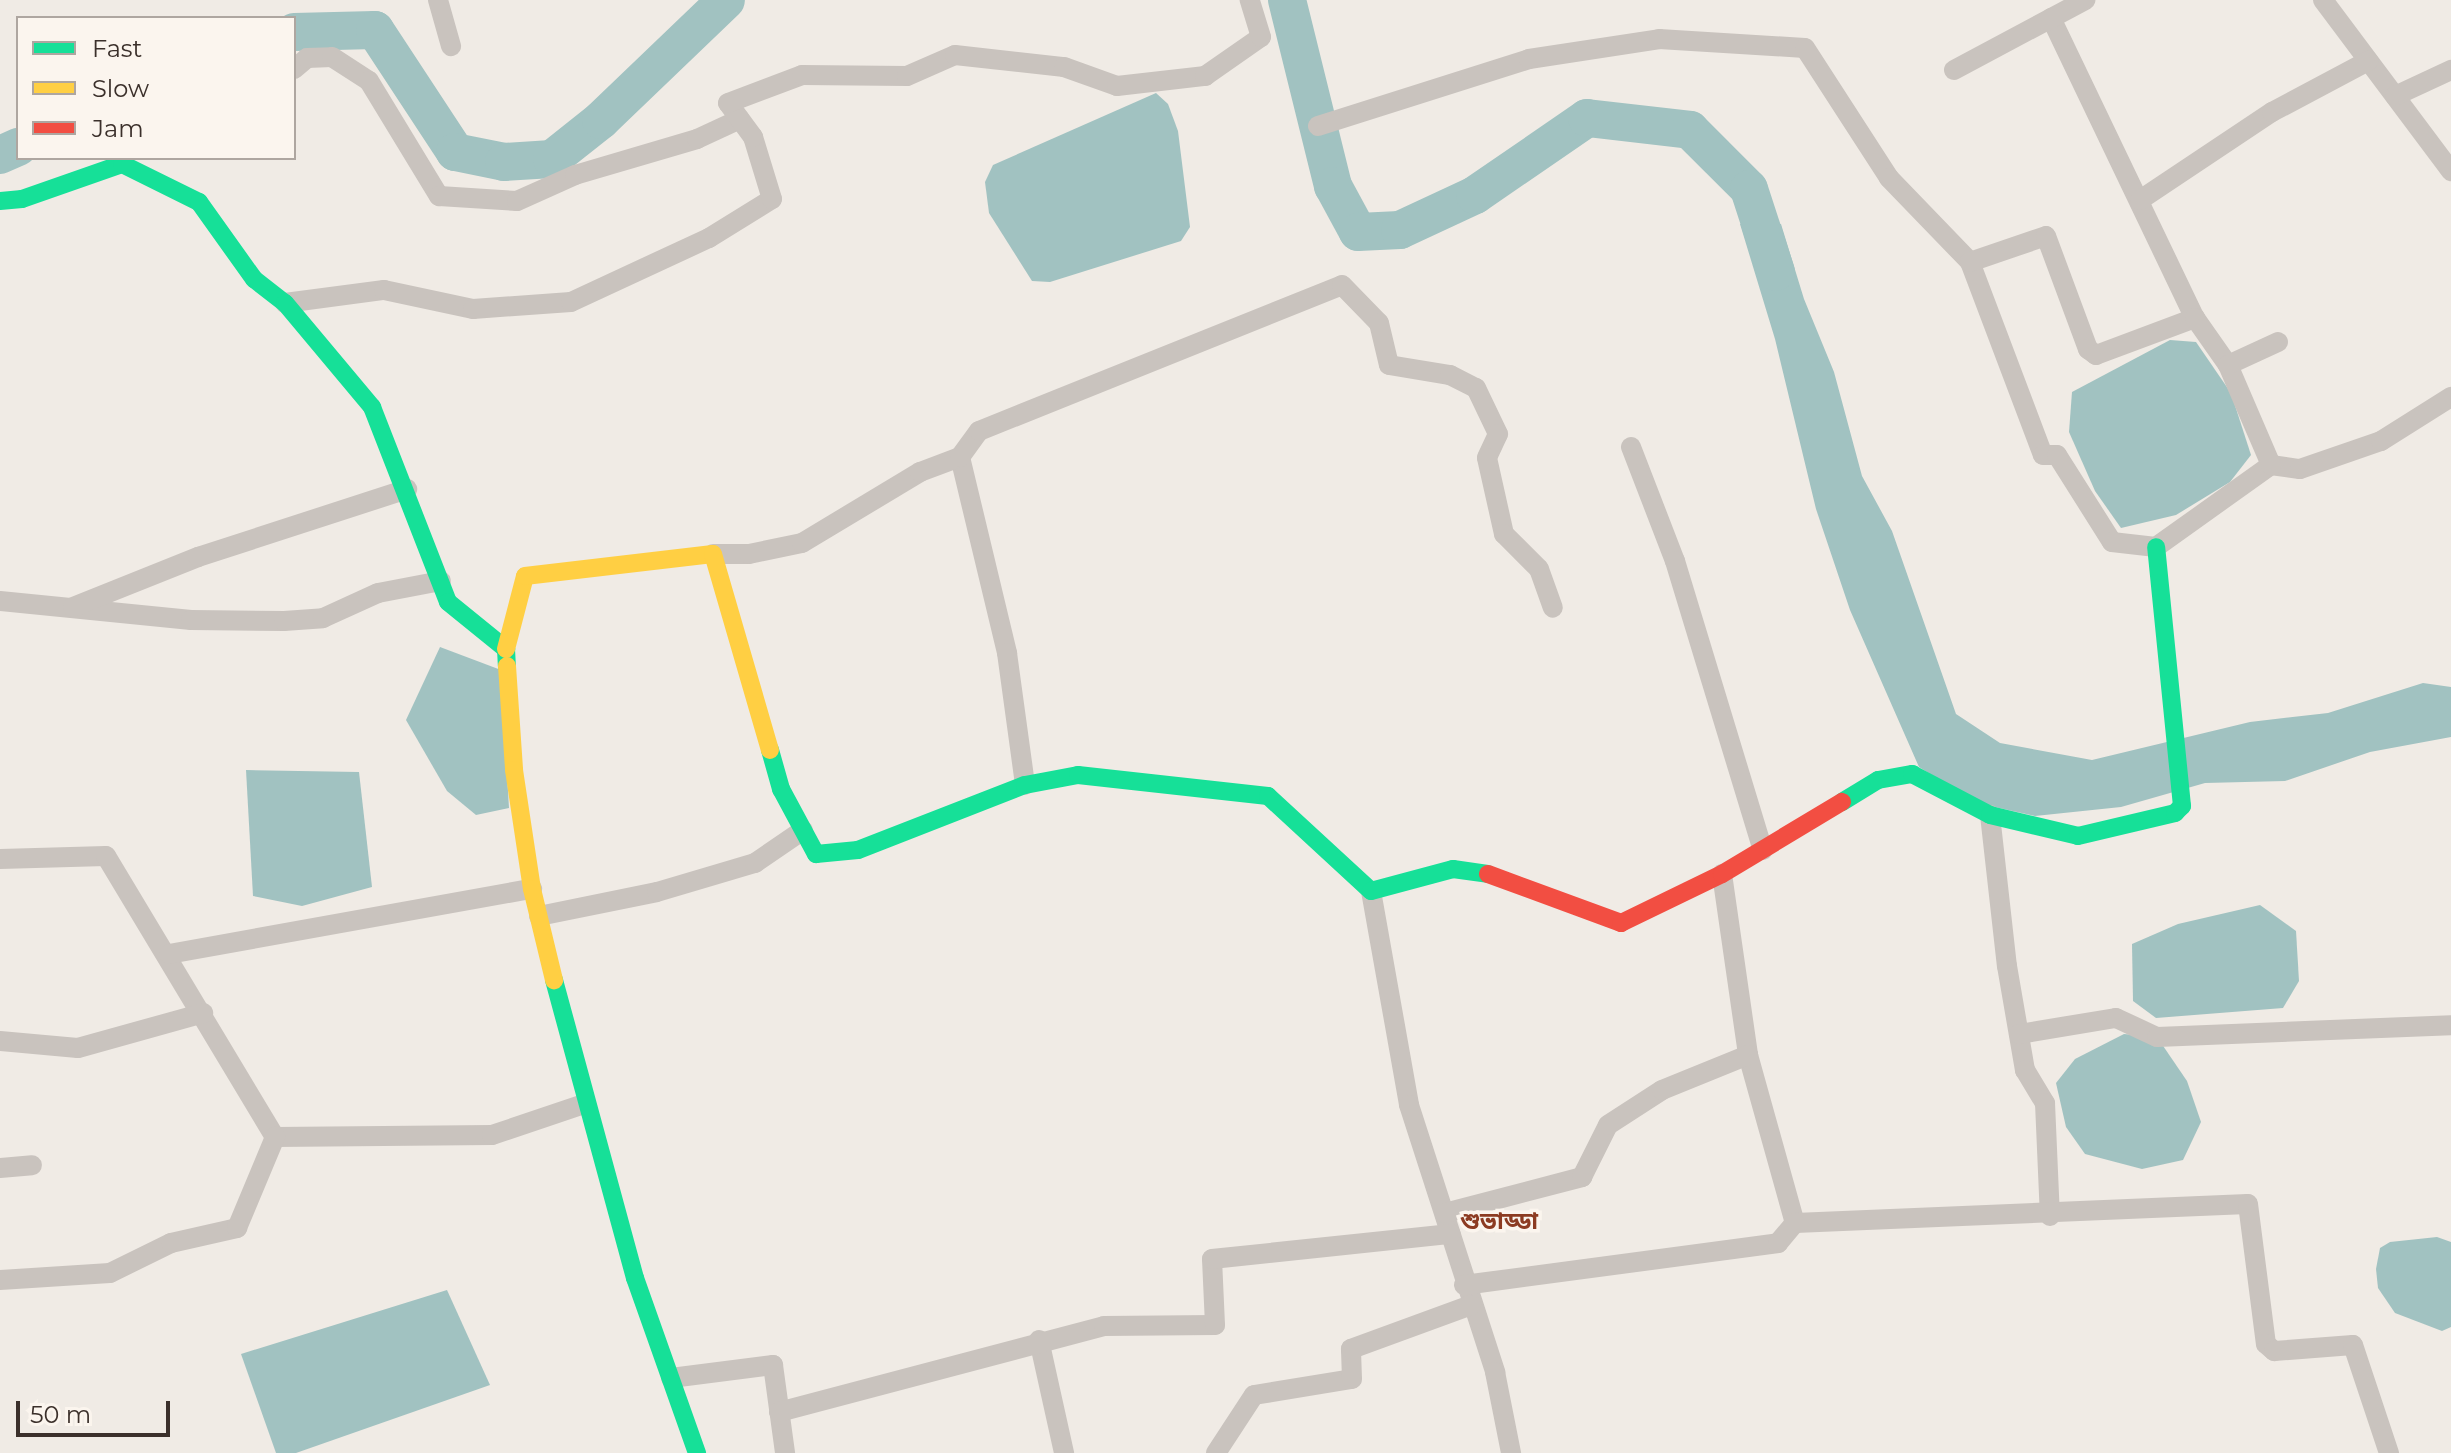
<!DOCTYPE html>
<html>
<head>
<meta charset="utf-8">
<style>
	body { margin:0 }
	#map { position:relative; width:2451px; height:1453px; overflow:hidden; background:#f0ebe5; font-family:Montserrat,"Noto Sans Bengali",sans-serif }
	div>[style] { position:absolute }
	.water>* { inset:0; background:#a1c2c1 }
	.river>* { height:38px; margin:-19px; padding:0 19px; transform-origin:19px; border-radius:19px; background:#a1c2c1 }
	.street>* { height:20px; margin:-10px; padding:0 10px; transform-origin:10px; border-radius:10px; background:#c9c3be }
	.fast>* { height:18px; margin:-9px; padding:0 9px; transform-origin:9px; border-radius:9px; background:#16e098 }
	.slow>* { height:18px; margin:-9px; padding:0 9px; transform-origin:9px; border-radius:9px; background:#ffcf43 }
	.jam>* { height:18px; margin:-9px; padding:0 9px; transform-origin:9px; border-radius:9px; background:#f24e42 }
	span { translate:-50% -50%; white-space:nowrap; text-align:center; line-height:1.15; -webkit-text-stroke:7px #fbf5ee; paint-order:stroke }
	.quarter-label { font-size:24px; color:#8c3b22; font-weight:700 }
	.legend { position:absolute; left:16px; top:16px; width:280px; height:144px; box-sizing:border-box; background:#fbf5ee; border:2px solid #aea6a0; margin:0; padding:10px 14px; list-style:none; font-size:24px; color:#3b302b }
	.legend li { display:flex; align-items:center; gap:16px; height:40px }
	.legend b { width:40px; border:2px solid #aea6a0 }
	.scale { position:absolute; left:16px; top:1401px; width:154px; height:36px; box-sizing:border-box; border:4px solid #3b302b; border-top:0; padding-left:10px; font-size:24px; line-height:28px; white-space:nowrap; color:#3b302b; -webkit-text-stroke:6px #fbf5ee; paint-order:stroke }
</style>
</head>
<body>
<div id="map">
	<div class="water">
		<i style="clip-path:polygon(1156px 93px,1168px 104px,1178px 131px,1190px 227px,1181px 241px,1050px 282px,1032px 281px,989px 213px,985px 182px,993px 165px)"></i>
		<i style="clip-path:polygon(1740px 224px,1781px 224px,1804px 299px,1834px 372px,1862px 476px,1892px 531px,1956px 714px,2000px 743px,2092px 760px,2250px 722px,2328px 713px,2423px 683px,2451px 687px,2451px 737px,2370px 752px,2285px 781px,2205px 783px,2121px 807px,2035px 816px,1977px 803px,1919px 767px,1850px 610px,1816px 509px,1775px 339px)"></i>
		<i style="clip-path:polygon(2170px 340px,2196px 342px,2231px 393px,2251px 455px,2230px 482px,2176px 515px,2121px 528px,2095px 491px,2069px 432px,2072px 392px)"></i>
		<i style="clip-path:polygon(440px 647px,501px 670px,509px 808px,476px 815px,447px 791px,406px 720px)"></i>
		<i style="clip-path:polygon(246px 770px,359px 772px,372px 887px,302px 906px,253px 896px)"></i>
		<i style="clip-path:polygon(2260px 905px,2296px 931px,2299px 981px,2283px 1008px,2156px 1018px,2133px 1001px,2132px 944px,2178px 924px)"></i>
		<i style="clip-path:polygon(2124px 1034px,2157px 1037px,2187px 1081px,2201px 1122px,2183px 1160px,2142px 1169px,2085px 1154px,2066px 1127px,2056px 1083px,2075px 1059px)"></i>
		<i style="clip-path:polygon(2437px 1237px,2451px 1242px,2451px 1327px,2442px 1331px,2395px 1313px,2378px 1288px,2376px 1269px,2380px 1248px,2390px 1242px)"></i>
		<i style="clip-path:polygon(447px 1290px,490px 1385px,296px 1453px,276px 1453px,241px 1354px)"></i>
	</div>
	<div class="river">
		<i style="left:1287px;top:0;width:192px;rotate:76.1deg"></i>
		<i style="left:1333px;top:186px;width:52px;rotate:61.5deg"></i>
		<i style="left:1358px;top:232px;width:42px;rotate:-2.7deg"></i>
		<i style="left:1400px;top:230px;width:83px;rotate:-25deg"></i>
		<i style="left:1475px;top:195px;width:136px;rotate:-34.5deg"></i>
		<i style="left:1587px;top:118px;width:104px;rotate:6.6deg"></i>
		<i style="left:1690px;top:130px;width:83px;rotate:45deg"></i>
		<i style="left:1749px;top:189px;width:87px;rotate:72deg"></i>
		<i style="left:294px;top:32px;width:81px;rotate:-1.4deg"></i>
		<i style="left:375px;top:30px;width:146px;rotate:56.7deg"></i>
		<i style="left:455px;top:152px;width:50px;rotate:11.5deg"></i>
		<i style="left:504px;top:162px;width:48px;rotate:-3.6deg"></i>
		<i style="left:552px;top:159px;width:63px;rotate:-38.5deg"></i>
		<i style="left:601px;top:120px;width:173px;rotate:-43.8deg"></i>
		<i style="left:0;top:155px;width:20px;rotate:-24deg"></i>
	</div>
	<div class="street">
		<i style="left:438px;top:0;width:48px;rotate:74.2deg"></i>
		<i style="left:2323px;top:0;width:214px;rotate:53.2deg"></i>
		<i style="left:2051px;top:18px;width:333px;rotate:64.4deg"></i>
		<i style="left:294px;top:69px;width:17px;rotate:-40deg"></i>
		<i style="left:307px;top:58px;width:25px;rotate:-2deg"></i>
		<i style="left:332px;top:57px;width:44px;rotate:33deg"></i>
		<i style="left:369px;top:81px;width:135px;rotate:58.7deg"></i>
		<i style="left:439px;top:196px;width:78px;rotate:3.7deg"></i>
		<i style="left:517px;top:201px;width:64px;rotate:-24.1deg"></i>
		<i style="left:575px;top:175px;width:127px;rotate:-16.4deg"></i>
		<i style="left:697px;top:139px;width:47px;rotate:-24.9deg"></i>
		<i style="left:1954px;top:70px;width:149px;rotate:-28.1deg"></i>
		<i style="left:2395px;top:96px;width:62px;rotate:-24.9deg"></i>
		<i style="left:1318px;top:126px;width:221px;rotate:-17.6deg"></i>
		<i style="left:1529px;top:59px;width:132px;rotate:-8.7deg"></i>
		<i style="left:1659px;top:39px;width:146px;rotate:3.5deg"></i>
		<i style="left:1805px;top:48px;width:155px;rotate:57.1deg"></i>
		<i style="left:1889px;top:178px;width:117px;rotate:46deg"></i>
		<i style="left:1970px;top:262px;width:206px;rotate:69.3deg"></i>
		<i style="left:2043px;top:455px;width:14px"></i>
		<i style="left:2057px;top:455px;width:103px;rotate:57.7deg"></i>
		<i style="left:2112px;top:542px;width:44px;rotate:6.5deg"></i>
		<i style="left:2156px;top:547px;width:141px;rotate:-35.5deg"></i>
		<i style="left:2271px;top:465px;width:29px;rotate:8deg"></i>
		<i style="left:2300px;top:469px;width:86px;rotate:-19.1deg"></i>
		<i style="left:2381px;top:441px;width:83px;rotate:-32.2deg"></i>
		<i style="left:2140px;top:200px;width:159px;rotate:-33.7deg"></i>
		<i style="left:2272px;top:112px;width:109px;rotate:-28deg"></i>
		<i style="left:1970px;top:262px;width:80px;rotate:-18.9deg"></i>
		<i style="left:2046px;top:236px;width:121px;rotate:69.6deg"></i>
		<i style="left:2088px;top:349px;width:10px;rotate:37deg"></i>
		<i style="left:2096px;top:355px;width:106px;rotate:-20.5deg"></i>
		<i style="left:2195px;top:318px;width:57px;rotate:54.9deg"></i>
		<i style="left:2228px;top:365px;width:109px;rotate:66.7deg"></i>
		<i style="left:285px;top:303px;width:100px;rotate:-7.5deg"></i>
		<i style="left:384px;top:290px;width:91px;rotate:12.1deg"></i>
		<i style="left:473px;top:309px;width:98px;rotate:-4.1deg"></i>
		<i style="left:571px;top:302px;width:152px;rotate:-24.9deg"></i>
		<i style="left:709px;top:238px;width:74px;rotate:-31.8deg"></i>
		<i style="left:772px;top:199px;width:65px;rotate:-107deg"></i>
		<i style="left:753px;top:137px;width:42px;rotate:-126.3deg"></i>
		<i style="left:728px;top:103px;width:79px;rotate:-20.7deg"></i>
		<i style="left:802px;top:75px;width:105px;rotate:0.5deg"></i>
		<i style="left:907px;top:76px;width:52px;rotate:-23.6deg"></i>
		<i style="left:955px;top:55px;width:110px;rotate:6.3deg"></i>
		<i style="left:1064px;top:67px;width:56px;rotate:19.7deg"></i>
		<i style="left:1117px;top:86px;width:89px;rotate:-6.5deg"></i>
		<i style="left:1205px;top:76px;width:68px;rotate:-34.9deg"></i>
		<i style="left:1261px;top:37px;width:39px;rotate:-107deg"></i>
		<i style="left:2228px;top:365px;width:55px;rotate:-24.7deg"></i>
		<i style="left:1631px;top:447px;width:122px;rotate:68.9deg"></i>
		<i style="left:1675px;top:561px;width:302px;rotate:73.1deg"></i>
		<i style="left:960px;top:457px;width:202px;rotate:76.5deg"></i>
		<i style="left:1007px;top:653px;width:133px;rotate:82.2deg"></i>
		<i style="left:713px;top:554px;width:36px"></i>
		<i style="left:749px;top:554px;width:54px;rotate:-11.7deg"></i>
		<i style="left:802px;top:543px;width:138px;rotate:-31deg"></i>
		<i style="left:920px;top:472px;width:43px;rotate:-20.6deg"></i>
		<i style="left:960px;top:457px;width:32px;rotate:-54deg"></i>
		<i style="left:979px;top:431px;width:391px;rotate:-21.9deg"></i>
		<i style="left:1342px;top:285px;width:53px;rotate:45.8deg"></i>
		<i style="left:1379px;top:323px;width:43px;rotate:76.6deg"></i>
		<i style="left:1389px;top:365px;width:62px;rotate:9.3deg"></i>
		<i style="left:1450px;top:375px;width:29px;rotate:27deg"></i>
		<i style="left:1476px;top:388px;width:51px;rotate:64.4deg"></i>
		<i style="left:1498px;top:434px;width:26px;rotate:115deg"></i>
		<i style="left:1487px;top:458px;width:78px;rotate:77.4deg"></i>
		<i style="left:1504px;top:534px;width:49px;rotate:45deg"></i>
		<i style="left:1539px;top:569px;width:41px;rotate:70.3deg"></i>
		<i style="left:0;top:601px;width:192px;rotate:5.7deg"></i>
		<i style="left:191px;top:620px;width:93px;rotate:0.6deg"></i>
		<i style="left:284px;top:621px;width:39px;rotate:-4deg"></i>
		<i style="left:323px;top:618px;width:60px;rotate:-24.4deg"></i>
		<i style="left:378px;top:593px;width:64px;rotate:-10.8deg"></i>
		<i style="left:73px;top:607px;width:135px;rotate:-21.8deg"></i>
		<i style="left:198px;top:557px;width:220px;rotate:-18deg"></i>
		<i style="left:1990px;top:815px;width:152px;rotate:83.6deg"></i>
		<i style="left:2007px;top:966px;width:106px;rotate:80.2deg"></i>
		<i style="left:2025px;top:1070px;width:39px;rotate:59deg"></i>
		<i style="left:2045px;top:1103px;width:113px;rotate:87.5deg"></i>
		<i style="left:0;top:859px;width:106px;rotate:-1.6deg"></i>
		<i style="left:106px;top:856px;width:328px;rotate:59deg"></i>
		<i style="left:275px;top:1137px;width:217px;rotate:-0.5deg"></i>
		<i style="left:492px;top:1135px;width:97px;rotate:-18.6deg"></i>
		<i style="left:1722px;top:874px;width:183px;rotate:81.8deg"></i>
		<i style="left:1748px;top:1055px;width:174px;rotate:74.4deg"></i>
		<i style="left:1795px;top:1223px;width:453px;rotate:-2.4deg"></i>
		<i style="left:2248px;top:1204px;width:141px;rotate:82.7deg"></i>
		<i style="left:2266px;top:1344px;width:11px;rotate:41deg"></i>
		<i style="left:2274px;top:1351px;width:79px;rotate:-4.3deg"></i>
		<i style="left:2353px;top:1345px;width:114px;rotate:71.6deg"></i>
		<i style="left:1371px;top:891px;width:217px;rotate:79.9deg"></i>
		<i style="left:1409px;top:1105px;width:281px;rotate:72.1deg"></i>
		<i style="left:1495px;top:1372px;width:83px;rotate:78.8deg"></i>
		<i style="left:539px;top:916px;width:120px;rotate:-11.5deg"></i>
		<i style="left:657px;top:892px;width:102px;rotate:-16.5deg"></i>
		<i style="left:755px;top:863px;width:58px;rotate:-34.5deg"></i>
		<i style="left:169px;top:954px;width:369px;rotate:-10.2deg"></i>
		<i style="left:2019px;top:1034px;width:98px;rotate:-9.4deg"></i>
		<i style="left:2116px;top:1018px;width:45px;rotate:24.9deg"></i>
		<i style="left:2157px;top:1037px;width:294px;rotate:-2.3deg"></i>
		<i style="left:0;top:1041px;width:78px;rotate:5.1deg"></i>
		<i style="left:78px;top:1048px;width:130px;rotate:-15.6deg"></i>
		<i style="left:0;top:1168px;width:32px;rotate:-5deg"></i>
		<i style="left:1445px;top:1213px;width:142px;rotate:-14.7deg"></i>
		<i style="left:1582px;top:1177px;width:58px;rotate:-63.4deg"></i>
		<i style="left:1608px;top:1125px;width:64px;rotate:-32.9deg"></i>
		<i style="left:1662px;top:1090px;width:93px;rotate:-22.1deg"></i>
		<i style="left:0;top:1280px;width:110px;rotate:-3.6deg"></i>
		<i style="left:110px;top:1273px;width:68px;rotate:-26.2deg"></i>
		<i style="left:171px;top:1243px;width:68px;rotate:-12.8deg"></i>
		<i style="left:237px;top:1228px;width:99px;rotate:-67.3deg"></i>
		<i style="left:1464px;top:1285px;width:317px;rotate:-7.6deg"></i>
		<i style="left:1778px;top:1243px;width:26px;rotate:-50deg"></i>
		<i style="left:1039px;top:1340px;width:116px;rotate:77.5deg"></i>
		<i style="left:671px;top:1378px;width:103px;rotate:-7.3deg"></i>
		<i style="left:773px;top:1365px;width:89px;rotate:82.2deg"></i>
		<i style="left:779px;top:1412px;width:336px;rotate:-14.8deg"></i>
		<i style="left:1104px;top:1326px;width:111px;rotate:-0.5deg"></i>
		<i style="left:1215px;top:1325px;width:66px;rotate:-92.6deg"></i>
		<i style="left:1212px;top:1259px;width:240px;rotate:-6deg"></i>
		<i style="left:1216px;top:1453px;width:69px;rotate:-56.8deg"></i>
		<i style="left:1254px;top:1395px;width:99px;rotate:-9.3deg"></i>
		<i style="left:1352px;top:1379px;width:30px;rotate:-92deg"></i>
		<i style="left:1351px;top:1349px;width:128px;rotate:-20.1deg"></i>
	</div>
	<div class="fast">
		<i style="left:0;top:201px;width:22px;rotate:-5deg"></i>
		<i style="left:22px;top:199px;width:106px;rotate:-19.3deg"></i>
		<i style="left:122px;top:164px;width:86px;rotate:26.3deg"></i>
		<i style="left:199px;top:202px;width:95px;rotate:54.5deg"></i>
		<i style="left:254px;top:279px;width:39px;rotate:38deg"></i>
		<i style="left:285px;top:303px;width:136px;rotate:50.1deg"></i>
		<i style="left:372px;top:407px;width:209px;rotate:68.7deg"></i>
		<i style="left:448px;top:602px;width:75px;rotate:39deg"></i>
		<i style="left:506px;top:649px;width:17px;rotate:87deg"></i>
		<i style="left:770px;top:750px;width:41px;rotate:74.2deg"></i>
		<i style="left:781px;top:789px;width:74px;rotate:61.7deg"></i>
		<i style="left:816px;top:854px;width:42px;rotate:-5.4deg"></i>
		<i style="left:858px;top:850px;width:179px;rotate:-21.3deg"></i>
		<i style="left:1025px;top:785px;width:54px;rotate:-10.7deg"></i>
		<i style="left:1078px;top:775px;width:191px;rotate:6.3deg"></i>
		<i style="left:1268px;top:796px;width:140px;rotate:42.7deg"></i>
		<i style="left:1371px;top:891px;width:85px;rotate:-15deg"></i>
		<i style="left:1453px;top:869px;width:35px;rotate:8deg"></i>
		<i style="left:1842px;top:802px;width:42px;rotate:-31.4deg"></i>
		<i style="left:1878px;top:780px;width:35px;rotate:-10deg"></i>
		<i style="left:1912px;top:774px;width:88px;rotate:27.7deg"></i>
		<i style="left:1990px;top:815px;width:90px;rotate:13.4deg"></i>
		<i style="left:2078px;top:836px;width:100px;rotate:-13.3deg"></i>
		<i style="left:2175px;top:813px;width:10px;rotate:-45deg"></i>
		<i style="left:2182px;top:806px;width:260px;rotate:-95.7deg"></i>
		<i style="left:554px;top:980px;width:309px;rotate:74.8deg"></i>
		<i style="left:635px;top:1278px;width:186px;rotate:70.5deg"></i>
	</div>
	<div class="slow">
		<i style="left:506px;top:649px;width:75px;rotate:-75.4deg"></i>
		<i style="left:525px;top:576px;width:189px;rotate:-6.7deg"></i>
		<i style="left:713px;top:554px;width:204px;rotate:73.8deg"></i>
		<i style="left:507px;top:666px;width:104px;rotate:86.1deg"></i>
		<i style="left:514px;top:770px;width:120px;rotate:81.4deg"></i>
		<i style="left:532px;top:889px;width:94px;rotate:76.4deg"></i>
	</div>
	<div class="jam">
		<i style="left:1488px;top:874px;width:142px;rotate:20.2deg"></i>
		<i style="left:1621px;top:923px;width:112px;rotate:-25.9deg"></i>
		<i style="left:1722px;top:874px;width:140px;rotate:-31deg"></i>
	</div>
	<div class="quarter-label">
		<span style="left:1499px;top:1221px">শুভাড্ডা</span>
	</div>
	<ul class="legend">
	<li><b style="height:10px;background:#16e098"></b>Fast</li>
	<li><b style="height:10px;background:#ffcf43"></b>Slow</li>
	<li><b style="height:10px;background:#f24e42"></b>Jam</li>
	</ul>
	<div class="scale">50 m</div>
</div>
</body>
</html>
